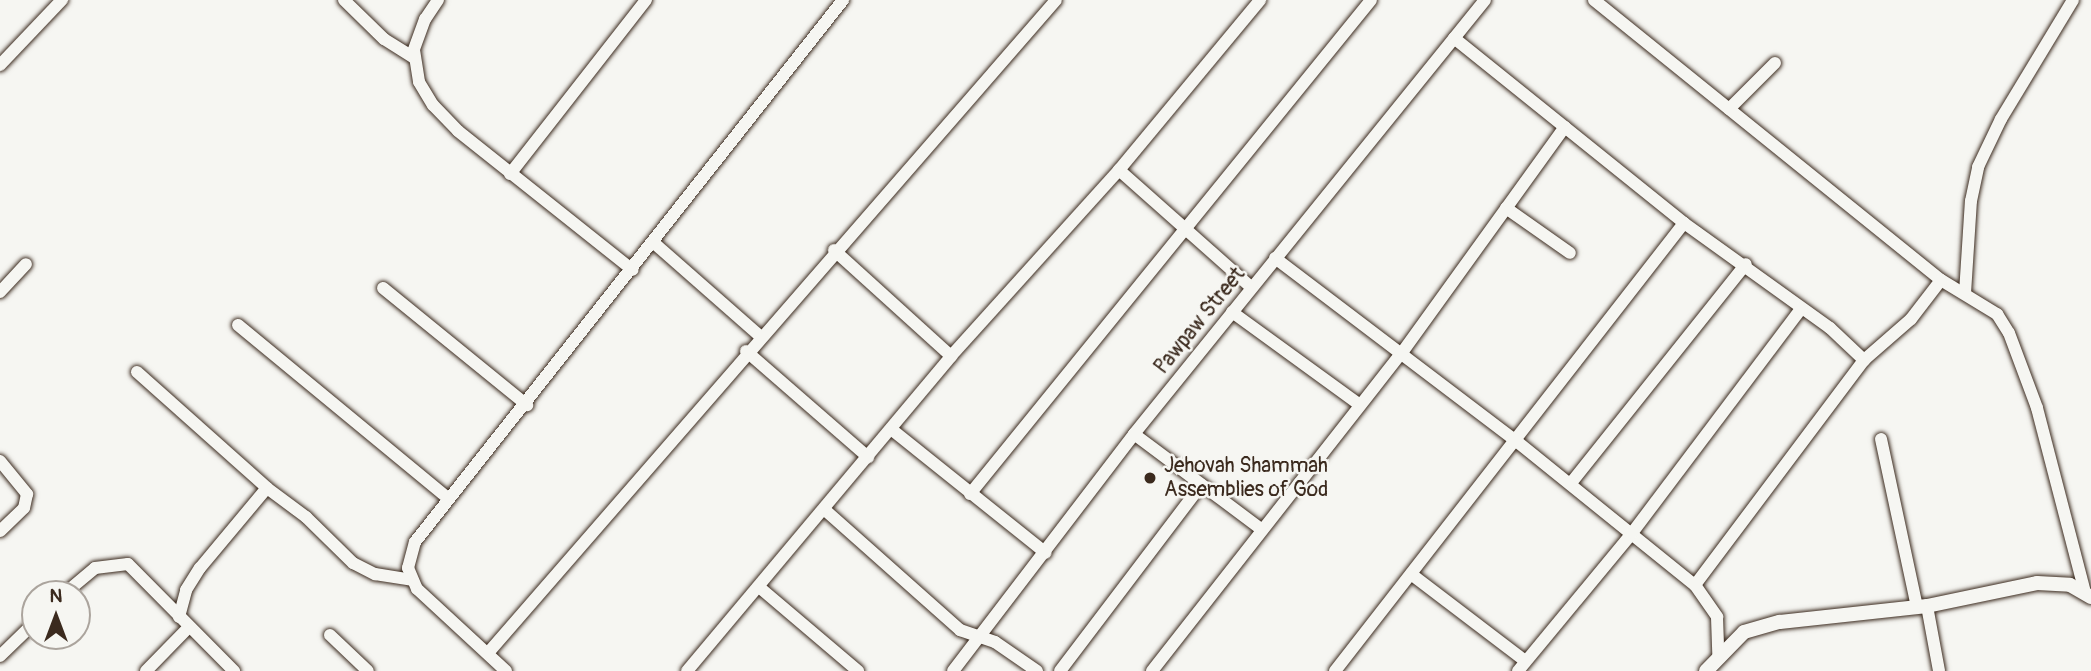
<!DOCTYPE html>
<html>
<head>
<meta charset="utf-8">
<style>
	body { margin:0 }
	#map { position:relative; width:2091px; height:671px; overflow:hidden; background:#f6f6f2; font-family:Pangolin,sans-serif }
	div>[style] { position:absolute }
	.roads { filter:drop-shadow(0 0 2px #3b2a1e) drop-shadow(0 0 2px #3b2a1e) }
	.minor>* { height:12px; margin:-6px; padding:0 6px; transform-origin:6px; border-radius:6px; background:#f6f6f2 }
	.tertiary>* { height:14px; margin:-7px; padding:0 7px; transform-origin:7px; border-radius:7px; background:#f6f6f2 }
	.dots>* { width:19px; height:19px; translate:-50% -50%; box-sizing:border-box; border:4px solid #f6f6f2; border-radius:50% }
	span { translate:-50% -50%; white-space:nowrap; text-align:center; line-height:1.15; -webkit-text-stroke:5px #f6f6f2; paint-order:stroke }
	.street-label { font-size:21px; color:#3b2a1e }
	.poi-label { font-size:21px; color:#3b2a1e }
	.left { translate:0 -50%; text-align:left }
	.north { position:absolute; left:21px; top:580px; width:70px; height:70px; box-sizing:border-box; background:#f6f6f2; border:2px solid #aba49d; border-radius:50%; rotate:0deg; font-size:19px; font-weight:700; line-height:28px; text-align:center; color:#3b2a1e }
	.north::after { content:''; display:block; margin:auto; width:24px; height:32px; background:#3b2a1e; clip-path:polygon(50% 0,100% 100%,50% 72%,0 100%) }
</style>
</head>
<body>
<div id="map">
	<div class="roads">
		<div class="minor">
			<i style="left:344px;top:0;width:56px;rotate:44.3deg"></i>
			<i style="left:384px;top:39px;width:36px;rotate:32deg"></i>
			<i style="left:438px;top:0;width:23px;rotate:124deg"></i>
			<i style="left:425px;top:19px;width:33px;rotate:110deg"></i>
			<i style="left:414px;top:50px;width:32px;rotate:81deg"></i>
			<i style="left:419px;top:82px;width:27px;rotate:59deg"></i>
			<i style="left:433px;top:105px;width:36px;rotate:46deg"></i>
			<i style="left:458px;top:131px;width:223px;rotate:38.5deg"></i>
			<i style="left:1594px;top:0;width:446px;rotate:38.9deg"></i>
			<i style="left:1941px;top:280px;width:66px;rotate:31.3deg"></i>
			<i style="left:1997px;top:314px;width:22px;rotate:58deg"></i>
			<i style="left:2009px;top:333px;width:80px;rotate:69.5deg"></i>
			<i style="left:2037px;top:408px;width:190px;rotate:75.4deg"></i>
			<i style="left:1454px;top:38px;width:295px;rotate:38.8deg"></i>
			<i style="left:1684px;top:223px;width:180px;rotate:35.7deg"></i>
			<i style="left:1830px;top:328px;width:47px;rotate:43.3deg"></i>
			<i style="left:0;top:65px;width:90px;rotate:-46.4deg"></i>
			<i style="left:1729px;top:109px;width:65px;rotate:-45deg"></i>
			<i style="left:1119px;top:170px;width:176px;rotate:41.6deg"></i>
			<i style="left:510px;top:174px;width:221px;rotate:-52deg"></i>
			<i style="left:1506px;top:208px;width:78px;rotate:35.1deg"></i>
			<i style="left:654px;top:243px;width:141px;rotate:41.3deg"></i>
			<i style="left:834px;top:250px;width:158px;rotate:42.2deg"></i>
			<i style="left:1275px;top:258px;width:301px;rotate:37.2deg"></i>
			<i style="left:1515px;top:440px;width:231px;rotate:38.9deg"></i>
			<i style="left:1695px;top:585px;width:39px;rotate:55deg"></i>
			<i style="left:1717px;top:617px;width:37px;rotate:88deg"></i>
			<i style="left:383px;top:288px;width:186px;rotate:39.1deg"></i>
			<i style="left:0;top:292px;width:38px;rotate:-47deg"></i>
			<i style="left:1965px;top:293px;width:92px;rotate:-86.3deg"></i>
			<i style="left:1971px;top:201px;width:35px;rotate:-78deg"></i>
			<i style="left:1978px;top:167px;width:53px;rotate:-64.4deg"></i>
			<i style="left:2001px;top:119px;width:139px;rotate:-58.8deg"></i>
			<i style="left:1232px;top:312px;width:158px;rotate:36deg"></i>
			<i style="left:238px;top:325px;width:272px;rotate:39.5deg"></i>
			<i style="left:746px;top:351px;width:162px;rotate:41deg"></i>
			<i style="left:137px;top:372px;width:174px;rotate:41.7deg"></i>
			<i style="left:891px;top:429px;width:198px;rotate:38.7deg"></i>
			<i style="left:1134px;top:434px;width:159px;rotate:36.8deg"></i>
			<i style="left:1881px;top:439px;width:172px;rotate:77.9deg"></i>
			<i style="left:0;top:461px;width:43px;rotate:50.7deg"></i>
			<i style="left:27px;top:494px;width:14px;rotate:102deg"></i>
			<i style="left:24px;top:508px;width:33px;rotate:136deg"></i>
			<i style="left:1571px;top:483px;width:280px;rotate:-51.4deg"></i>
			<i style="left:970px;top:494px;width:636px;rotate:-50.93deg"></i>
			<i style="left:825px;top:510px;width:181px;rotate:41.6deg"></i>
			<i style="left:960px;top:630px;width:37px;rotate:19deg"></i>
			<i style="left:995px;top:642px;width:51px;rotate:34.6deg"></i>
			<i style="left:1411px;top:574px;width:143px;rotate:37.3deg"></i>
			<i style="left:1695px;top:585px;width:281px;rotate:-53.1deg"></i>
			<i style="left:1864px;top:360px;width:62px;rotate:-41.1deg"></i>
			<i style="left:1911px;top:319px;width:49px;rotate:-52.4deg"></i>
			<i style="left:759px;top:587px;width:130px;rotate:40.3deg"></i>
			<i style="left:64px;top:594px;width:40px;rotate:-40deg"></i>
			<i style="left:95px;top:568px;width:33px;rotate:-7deg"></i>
			<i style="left:128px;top:564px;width:151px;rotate:45.3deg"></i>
			<i style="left:1927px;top:606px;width:66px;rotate:79.5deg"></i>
			<i style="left:179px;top:617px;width:28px;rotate:-75deg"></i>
			<i style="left:186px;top:590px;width:26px;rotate:-58deg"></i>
			<i style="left:200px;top:568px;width:104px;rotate:-50.1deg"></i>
			<i style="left:267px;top:488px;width:49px;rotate:36.6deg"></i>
			<i style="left:306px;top:517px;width:66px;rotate:44.4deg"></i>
			<i style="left:353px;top:563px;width:25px;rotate:27deg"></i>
			<i style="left:375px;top:574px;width:36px;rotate:9deg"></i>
			<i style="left:330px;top:635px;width:52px;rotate:43.5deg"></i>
			<i style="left:488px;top:653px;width:865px;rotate:-48.98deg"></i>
			<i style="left:0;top:656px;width:49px;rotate:-44.2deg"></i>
			<i style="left:146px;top:671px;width:62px;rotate:-45.7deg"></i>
			<i style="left:506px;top:671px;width:121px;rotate:-137.3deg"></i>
			<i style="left:417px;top:589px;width:23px;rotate:-113deg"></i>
			<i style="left:408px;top:568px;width:27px;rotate:-75deg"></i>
			<i style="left:415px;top:542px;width:691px;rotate:-51.7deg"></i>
			<i style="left:687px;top:671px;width:411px;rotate:-50deg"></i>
			<i style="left:951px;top:356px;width:251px;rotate:-47.9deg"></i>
			<i style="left:1119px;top:170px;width:221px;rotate:-50.3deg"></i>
			<i style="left:953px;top:671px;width:298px;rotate:-52.6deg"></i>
			<i style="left:1134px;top:434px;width:558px;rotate:-51.04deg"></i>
			<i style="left:1060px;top:671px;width:233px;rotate:-52.8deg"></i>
			<i style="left:1152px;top:671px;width:403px;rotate:-51.9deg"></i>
			<i style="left:1401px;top:354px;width:280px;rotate:-54.2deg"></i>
			<i style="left:1335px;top:671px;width:568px;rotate:-52.08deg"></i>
			<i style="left:1518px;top:671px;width:179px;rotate:-50.4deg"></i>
			<i style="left:1632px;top:533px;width:281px;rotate:-53deg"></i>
		</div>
		<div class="tertiary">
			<i style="left:1706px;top:671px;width:54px;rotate:-45.7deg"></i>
			<i style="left:1744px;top:632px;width:37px;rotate:-16deg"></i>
			<i style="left:1780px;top:622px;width:148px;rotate:-6.2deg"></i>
			<i style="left:1927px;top:606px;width:112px;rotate:-11.8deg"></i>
			<i style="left:2037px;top:583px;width:33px;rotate:3deg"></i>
			<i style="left:2070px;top:585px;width:24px;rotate:30deg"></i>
		</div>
	</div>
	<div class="dots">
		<i style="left:1150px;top:478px;background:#3b2a1e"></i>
	</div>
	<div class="street-label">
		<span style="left:1200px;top:321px;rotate:-51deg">Pawpaw Street</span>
	</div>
	<div class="poi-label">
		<span class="left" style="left:1164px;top:478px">Jehovah Shammah<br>Assemblies of God</span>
	</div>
	<div class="north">N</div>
</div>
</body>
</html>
